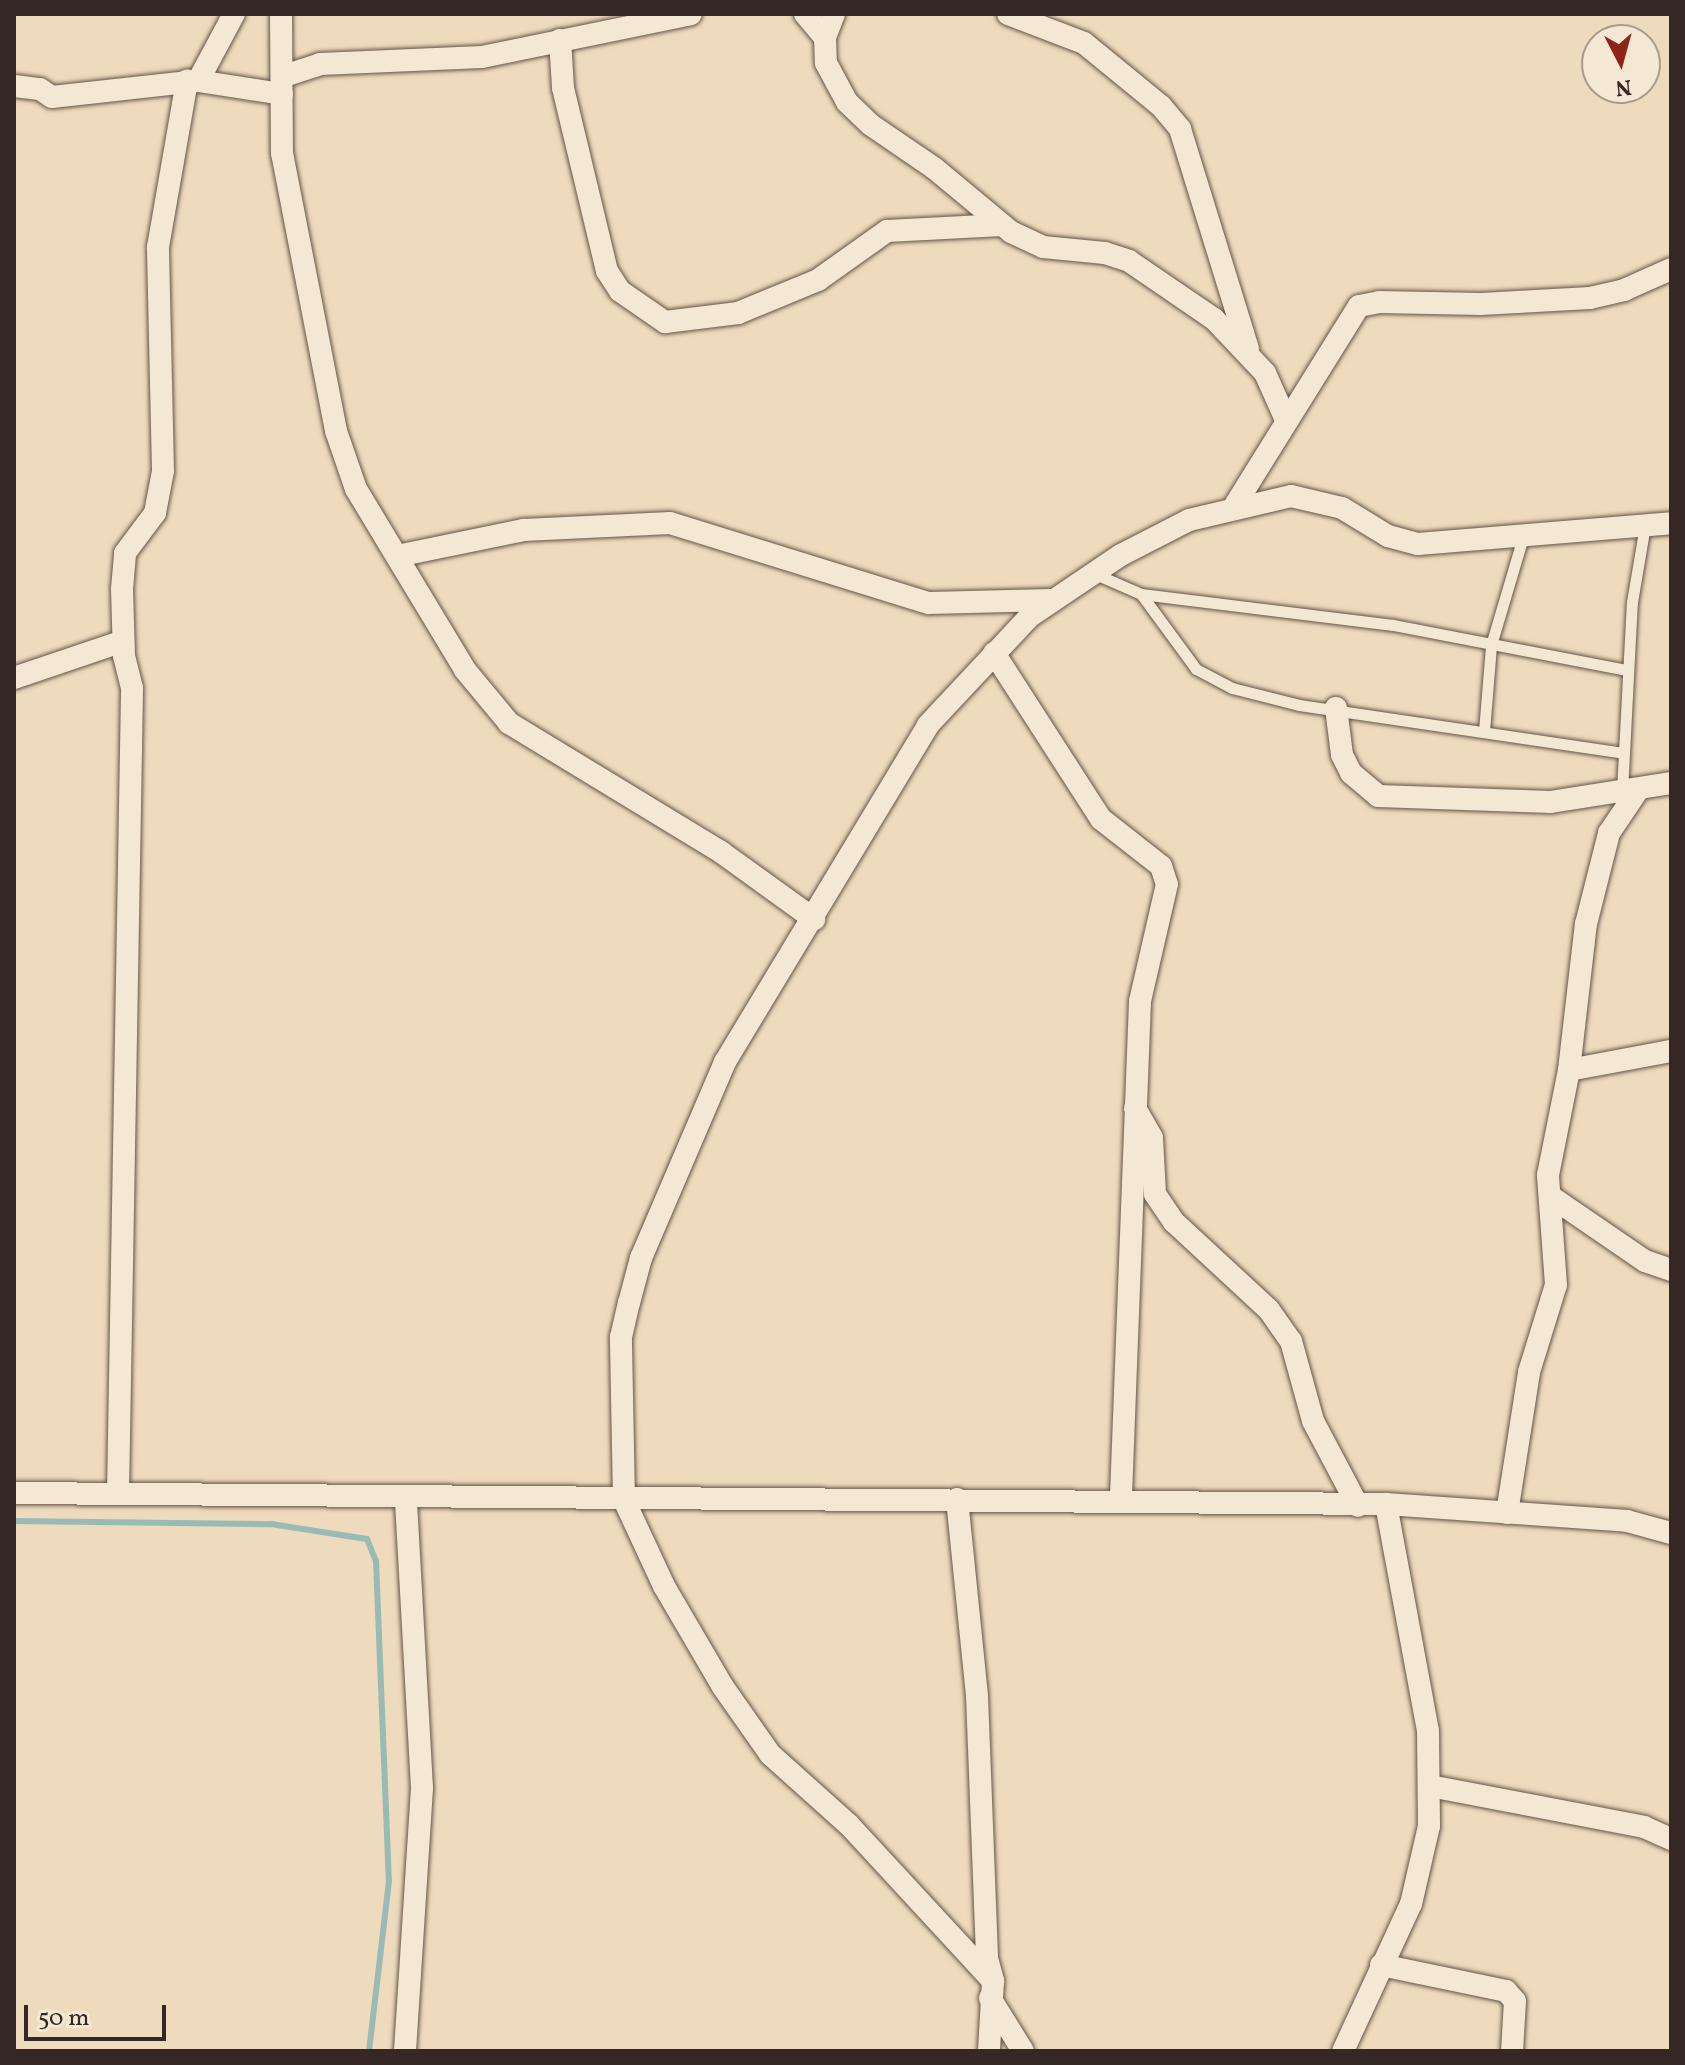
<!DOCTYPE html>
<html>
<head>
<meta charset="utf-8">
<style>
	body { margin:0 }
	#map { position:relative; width:1685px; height:2065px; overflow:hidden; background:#eedabc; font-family:Vollkorn,serif }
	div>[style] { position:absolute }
	.stream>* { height:6px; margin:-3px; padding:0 3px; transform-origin:3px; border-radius:3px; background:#9abab5 }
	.roads { filter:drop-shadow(0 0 2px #635449) drop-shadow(0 0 2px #635449) }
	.lane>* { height:11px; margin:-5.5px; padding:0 5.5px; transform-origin:5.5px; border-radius:5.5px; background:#f4e7d3 }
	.street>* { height:22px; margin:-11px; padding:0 11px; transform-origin:11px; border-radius:11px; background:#f4e7d3 }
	span { translate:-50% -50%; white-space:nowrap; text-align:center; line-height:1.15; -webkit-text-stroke:7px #f4e7d3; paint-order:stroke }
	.frame { position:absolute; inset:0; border:16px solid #352723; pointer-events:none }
	.north { position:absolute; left:1581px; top:24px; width:80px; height:80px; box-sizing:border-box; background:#f4e7d3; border:2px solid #a89a8d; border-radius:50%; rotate:174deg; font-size:22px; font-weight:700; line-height:32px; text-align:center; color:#352723 }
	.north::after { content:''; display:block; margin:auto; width:28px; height:36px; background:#8f2418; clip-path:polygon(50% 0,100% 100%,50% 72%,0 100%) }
	.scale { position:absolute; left:24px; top:2005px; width:142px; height:36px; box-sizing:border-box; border:4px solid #352723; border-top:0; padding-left:10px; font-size:24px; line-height:28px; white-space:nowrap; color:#352723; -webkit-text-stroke:6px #f4e7d3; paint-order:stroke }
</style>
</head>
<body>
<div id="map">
	<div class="stream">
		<i style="left:14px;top:1521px;width:257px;rotate:0.7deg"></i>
		<i style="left:271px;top:1524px;width:97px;rotate:8.9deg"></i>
		<i style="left:367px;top:1539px;width:24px;rotate:68deg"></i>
		<i style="left:376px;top:1561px;width:320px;rotate:87.7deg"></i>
		<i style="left:389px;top:1881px;width:171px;rotate:96.7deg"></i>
	</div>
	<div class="roads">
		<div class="lane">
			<i style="left:1093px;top:573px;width:52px;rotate:23.6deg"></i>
			<i style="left:1141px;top:594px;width:93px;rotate:53.7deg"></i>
			<i style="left:1196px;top:669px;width:41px;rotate:27.8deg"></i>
			<i style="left:1232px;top:688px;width:69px;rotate:14.2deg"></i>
			<i style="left:1299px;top:705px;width:328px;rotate:8.4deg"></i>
			<i style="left:1141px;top:594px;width:254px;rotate:7deg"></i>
			<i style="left:1393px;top:625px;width:237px;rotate:10.9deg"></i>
			<i style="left:1484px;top:731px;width:86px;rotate:-85.3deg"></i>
			<i style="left:1491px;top:645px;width:113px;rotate:-73.5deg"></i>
			<i style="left:1622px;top:791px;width:189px;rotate:-87deg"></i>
			<i style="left:1632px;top:602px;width:78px;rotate:-80.4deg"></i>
		</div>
		<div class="street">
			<i style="left:281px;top:14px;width:139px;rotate:89.6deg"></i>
			<i style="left:282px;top:153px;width:283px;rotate:79deg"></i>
			<i style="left:336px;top:431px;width:61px;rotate:71deg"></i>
			<i style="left:356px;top:489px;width:211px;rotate:58.9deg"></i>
			<i style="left:465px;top:670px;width:69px;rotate:50.3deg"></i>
			<i style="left:509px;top:723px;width:248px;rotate:31.3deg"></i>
			<i style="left:721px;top:852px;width:115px;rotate:35.8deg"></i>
			<i style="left:805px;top:14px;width:31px;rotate:50deg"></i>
			<i style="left:834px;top:14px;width:26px;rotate:111deg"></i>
			<i style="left:825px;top:38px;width:25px;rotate:88deg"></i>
			<i style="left:826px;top:63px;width:44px;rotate:61.7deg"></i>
			<i style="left:847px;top:102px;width:33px;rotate:44deg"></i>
			<i style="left:871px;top:125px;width:76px;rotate:34.3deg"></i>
			<i style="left:934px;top:168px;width:100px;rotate:39.7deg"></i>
			<i style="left:1011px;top:232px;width:35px;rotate:25deg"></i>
			<i style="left:1043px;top:247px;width:62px;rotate:5.5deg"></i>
			<i style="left:1105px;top:253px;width:25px;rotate:18deg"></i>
			<i style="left:1129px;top:261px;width:103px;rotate:34.3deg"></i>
			<i style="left:1214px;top:319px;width:74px;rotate:46.6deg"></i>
			<i style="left:1265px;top:373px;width:51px;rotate:65.9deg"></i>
			<i style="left:1008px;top:14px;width:81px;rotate:20.9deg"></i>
			<i style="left:1084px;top:43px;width:99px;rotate:39.3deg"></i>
			<i style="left:1161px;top:106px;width:30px;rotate:50deg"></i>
			<i style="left:1180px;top:129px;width:230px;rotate:72.8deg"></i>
			<i style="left:560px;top:40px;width:48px;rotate:86.4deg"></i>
			<i style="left:563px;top:88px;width:188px;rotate:76.5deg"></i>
			<i style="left:607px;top:271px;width:24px;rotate:57deg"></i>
			<i style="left:620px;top:291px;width:55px;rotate:34.6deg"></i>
			<i style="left:665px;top:322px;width:74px;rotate:-7deg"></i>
			<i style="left:738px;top:313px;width:87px;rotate:-22.4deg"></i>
			<i style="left:818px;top:280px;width:85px;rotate:-35.4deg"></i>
			<i style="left:887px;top:231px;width:115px;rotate:-3deg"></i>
			<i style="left:284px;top:76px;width:38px;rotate:-18deg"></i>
			<i style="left:320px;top:64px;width:162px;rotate:-2.5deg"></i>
			<i style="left:482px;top:57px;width:213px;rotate:-11.6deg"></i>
			<i style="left:198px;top:81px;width:76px;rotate:-61.8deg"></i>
			<i style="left:14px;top:86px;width:26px;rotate:7deg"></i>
			<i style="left:40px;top:89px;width:14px;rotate:34deg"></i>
			<i style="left:52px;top:97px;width:147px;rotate:-6.3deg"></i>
			<i style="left:198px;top:81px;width:85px;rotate:8.8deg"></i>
			<i style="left:1235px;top:505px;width:234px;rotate:-58.1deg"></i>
			<i style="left:1359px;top:306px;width:20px;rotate:-11deg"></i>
			<i style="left:1379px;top:302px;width:102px;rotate:1.1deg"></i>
			<i style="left:1481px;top:304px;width:109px;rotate:-3.2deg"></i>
			<i style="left:1590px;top:298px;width:35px;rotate:-13deg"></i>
			<i style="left:1624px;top:290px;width:51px;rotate:-24.1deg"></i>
			<i style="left:397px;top:556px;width:130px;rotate:-11.6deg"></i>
			<i style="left:524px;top:530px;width:146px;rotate:-2.7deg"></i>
			<i style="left:670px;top:523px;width:271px;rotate:17.2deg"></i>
			<i style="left:929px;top:603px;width:121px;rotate:-1.4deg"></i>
			<i style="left:994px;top:653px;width:197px;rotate:57.2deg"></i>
			<i style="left:1101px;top:819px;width:76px;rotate:38.1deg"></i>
			<i style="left:1161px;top:866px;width:19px;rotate:72deg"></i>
			<i style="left:1167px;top:884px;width:120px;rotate:103deg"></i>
			<i style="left:1140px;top:1001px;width:499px;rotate:92.2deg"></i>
			<i style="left:14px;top:678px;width:115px;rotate:-18.7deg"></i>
			<i style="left:1336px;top:708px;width:47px;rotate:82.7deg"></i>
			<i style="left:1342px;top:755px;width:20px;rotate:63deg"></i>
			<i style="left:1351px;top:773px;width:35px;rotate:40deg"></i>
			<i style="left:1378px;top:796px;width:173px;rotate:2deg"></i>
			<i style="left:1551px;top:802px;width:121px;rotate:-9deg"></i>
			<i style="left:1569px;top:1070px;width:104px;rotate:-10.6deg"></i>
			<i style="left:1135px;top:1108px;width:34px;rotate:60deg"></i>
			<i style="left:1152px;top:1138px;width:56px;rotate:86.9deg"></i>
			<i style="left:1155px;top:1194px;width:34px;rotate:56deg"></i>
			<i style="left:1174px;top:1222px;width:129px;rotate:42.8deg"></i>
			<i style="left:1269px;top:1310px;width:38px;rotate:55deg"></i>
			<i style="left:1291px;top:1341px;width:83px;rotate:74.6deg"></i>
			<i style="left:1313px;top:1421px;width:96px;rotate:62.1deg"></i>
			<i style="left:1550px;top:1196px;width:115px;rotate:34.4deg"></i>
			<i style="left:1645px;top:1261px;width:28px;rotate:19deg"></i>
			<i style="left:14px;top:1493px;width:1372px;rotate:0.46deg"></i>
			<i style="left:1386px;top:1504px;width:242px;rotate:4deg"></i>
			<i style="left:1627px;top:1521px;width:46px;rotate:15.3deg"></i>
			<i style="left:118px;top:1494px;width:806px;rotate:-89deg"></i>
			<i style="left:132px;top:688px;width:33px;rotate:-104deg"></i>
			<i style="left:124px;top:656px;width:67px;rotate:-91.7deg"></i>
			<i style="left:122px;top:589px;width:36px;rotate:-85deg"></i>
			<i style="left:125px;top:553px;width:50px;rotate:-53.1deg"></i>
			<i style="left:155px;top:513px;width:43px;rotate:-79.2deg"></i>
			<i style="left:163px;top:471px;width:224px;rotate:-91.3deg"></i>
			<i style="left:158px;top:247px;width:169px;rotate:-80.1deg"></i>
			<i style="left:957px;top:1499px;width:198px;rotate:84.2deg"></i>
			<i style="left:977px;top:1696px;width:262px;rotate:87.8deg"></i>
			<i style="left:987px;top:1958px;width:24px;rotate:75deg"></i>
			<i style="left:993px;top:1981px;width:70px;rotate:93.3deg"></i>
			<i style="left:1507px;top:1513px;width:143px;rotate:-81.1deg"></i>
			<i style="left:1529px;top:1372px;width:91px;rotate:-72.8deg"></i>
			<i style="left:1556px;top:1285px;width:110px;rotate:-94.2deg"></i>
			<i style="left:1548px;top:1175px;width:107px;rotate:-78.7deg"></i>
			<i style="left:1569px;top:1070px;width:147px;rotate:-83.4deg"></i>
			<i style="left:1586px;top:924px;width:94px;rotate:-75.8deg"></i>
			<i style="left:1609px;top:833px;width:52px;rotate:-56deg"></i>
			<i style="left:1430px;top:1786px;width:218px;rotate:10.8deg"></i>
			<i style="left:1644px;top:1827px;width:30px;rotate:24deg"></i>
			<i style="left:1381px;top:1965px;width:128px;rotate:11.7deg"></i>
			<i style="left:1506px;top:1991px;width:13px;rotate:48deg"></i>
			<i style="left:1515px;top:2001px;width:50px;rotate:93.4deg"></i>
			<i style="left:993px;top:1981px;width:212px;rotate:-132.7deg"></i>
			<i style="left:849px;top:1825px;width:106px;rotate:-138.1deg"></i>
			<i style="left:770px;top:1754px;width:82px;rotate:-125deg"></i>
			<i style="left:723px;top:1687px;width:117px;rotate:-120.3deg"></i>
			<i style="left:664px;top:1586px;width:95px;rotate:-114.9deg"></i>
			<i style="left:624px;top:1500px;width:163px;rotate:-91.1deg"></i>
			<i style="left:621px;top:1337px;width:35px;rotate:-77deg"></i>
			<i style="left:629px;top:1303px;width:47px;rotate:-75.1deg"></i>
			<i style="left:641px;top:1258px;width:213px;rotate:-66.8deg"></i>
			<i style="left:725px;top:1062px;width:393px;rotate:-58.9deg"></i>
			<i style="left:928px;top:725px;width:148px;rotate:-46.9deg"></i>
			<i style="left:1029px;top:617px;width:111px;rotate:-34deg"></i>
			<i style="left:1121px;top:555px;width:76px;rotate:-27.2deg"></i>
			<i style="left:1189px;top:520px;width:105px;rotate:-13.2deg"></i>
			<i style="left:1291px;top:496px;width:52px;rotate:13.2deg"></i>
			<i style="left:1342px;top:508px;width:54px;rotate:31.3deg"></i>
			<i style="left:1388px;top:536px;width:31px;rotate:15deg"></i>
			<i style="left:1418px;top:544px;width:254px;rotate:-4.7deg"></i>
			<i style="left:990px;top:1998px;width:62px;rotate:58.1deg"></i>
			<i style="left:405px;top:2051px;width:264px;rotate:-86.3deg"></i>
			<i style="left:422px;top:1788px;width:290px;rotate:-93.2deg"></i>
			<i style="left:1343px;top:2051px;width:162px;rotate:-65.2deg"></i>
			<i style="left:1411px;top:1904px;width:80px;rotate:-77deg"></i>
			<i style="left:1429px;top:1826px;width:95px;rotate:-90.6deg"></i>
			<i style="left:1428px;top:1731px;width:231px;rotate:-100.5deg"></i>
		</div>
	</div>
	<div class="frame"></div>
	<div class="north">N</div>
	<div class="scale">50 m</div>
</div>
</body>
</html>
